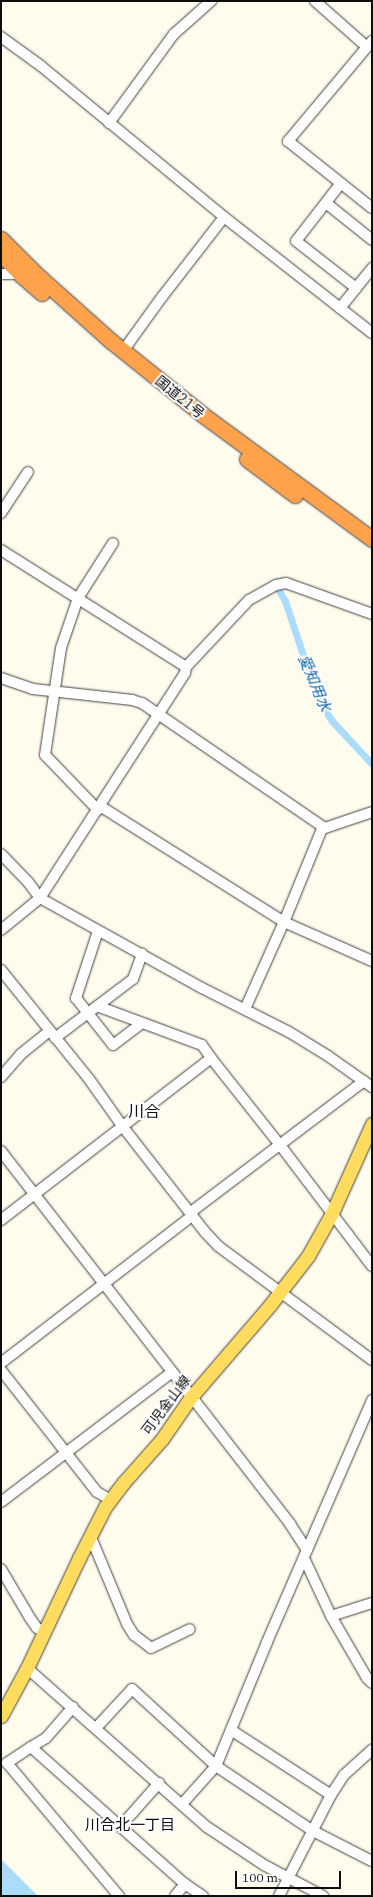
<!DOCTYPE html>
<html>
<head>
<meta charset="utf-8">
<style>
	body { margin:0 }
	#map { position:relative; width:373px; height:1897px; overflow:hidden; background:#fffced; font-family:"IBM Plex Serif","Noto Sans JP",serif }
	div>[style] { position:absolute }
	.water>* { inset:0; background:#acdcfc }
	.canal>* { height:7px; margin:-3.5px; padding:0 3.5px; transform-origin:3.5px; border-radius:3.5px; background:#acdcfc }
	.roads { filter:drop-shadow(0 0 1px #404040) drop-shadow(0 0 1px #404040) }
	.minor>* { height:10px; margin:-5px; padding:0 5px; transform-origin:5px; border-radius:5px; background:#fff }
	.major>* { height:13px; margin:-6.5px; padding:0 6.5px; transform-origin:6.5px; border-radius:6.5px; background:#ffdc5d }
	.highway>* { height:15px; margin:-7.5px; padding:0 7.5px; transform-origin:7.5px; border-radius:7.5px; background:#ffa24b }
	span { translate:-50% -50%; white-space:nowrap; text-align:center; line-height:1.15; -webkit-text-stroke:4px #fff; paint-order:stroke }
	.street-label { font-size:14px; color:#0d0d0d }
	.water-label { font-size:15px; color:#0a61ab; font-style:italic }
	.neighbourhood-label { font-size:15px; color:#0d0d0d }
	.quarter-label { font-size:16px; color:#0d0d0d }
	.frame { position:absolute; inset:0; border:2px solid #0d0d0d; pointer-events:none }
	.scale { position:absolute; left:235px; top:1871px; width:106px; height:18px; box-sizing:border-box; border:2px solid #0d0d0d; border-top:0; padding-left:5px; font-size:12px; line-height:14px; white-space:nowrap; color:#0d0d0d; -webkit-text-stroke:3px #fff; paint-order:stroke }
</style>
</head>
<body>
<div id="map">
	<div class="water">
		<i style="clip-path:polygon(1px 1859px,38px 1896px,1px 1896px)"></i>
	</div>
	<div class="canal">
		<i style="left:278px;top:589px;width:14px;rotate:60deg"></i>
		<i style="left:285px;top:601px;width:104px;rotate:71.6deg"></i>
		<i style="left:318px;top:700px;width:25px;rotate:56deg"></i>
		<i style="left:332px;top:721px;width:59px;rotate:47.1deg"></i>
	</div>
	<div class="roads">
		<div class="minor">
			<i style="left:315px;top:1px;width:69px;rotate:41.5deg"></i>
			<i style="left:1px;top:37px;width:49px;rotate:35.9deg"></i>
			<i style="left:41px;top:66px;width:237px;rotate:39.5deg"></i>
			<i style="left:224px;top:217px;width:188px;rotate:38.1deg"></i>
			<i style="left:372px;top:41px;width:131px;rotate:130deg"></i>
			<i style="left:288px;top:141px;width:107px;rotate:38.6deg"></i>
			<i style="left:109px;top:123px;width:110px;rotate:-53.9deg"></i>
			<i style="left:174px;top:34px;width:50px;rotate:-41.7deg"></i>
			<i style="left:326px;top:203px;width:59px;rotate:38.8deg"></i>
			<i style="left:1px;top:274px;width:19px"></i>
			<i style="left:356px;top:288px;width:26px;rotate:-51deg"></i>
			<i style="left:340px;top:308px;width:26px;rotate:-51deg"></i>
			<i style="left:356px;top:288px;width:76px;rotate:-141.9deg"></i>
			<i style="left:296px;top:241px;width:73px;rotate:-52.2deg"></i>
			<i style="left:123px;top:351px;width:67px;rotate:-54.2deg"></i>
			<i style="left:162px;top:297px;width:101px;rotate:-52.2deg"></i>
			<i style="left:1px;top:513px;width:49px;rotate:-56.6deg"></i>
			<i style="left:1px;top:550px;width:219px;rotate:32.3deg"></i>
			<i style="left:1px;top:678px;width:34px;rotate:19deg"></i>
			<i style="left:33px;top:689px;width:100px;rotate:6.3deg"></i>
			<i style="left:132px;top:700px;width:10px;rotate:17deg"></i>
			<i style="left:142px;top:703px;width:219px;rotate:34.4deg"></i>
			<i style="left:323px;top:827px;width:2px;rotate:117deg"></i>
			<i style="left:100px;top:806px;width:218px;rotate:32.2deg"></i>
			<i style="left:284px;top:922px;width:96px;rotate:23.9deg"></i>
			<i style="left:98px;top:810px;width:76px;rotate:-133.9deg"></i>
			<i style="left:45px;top:755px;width:108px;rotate:-81.5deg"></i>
			<i style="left:61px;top:648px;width:53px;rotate:-71.2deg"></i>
			<i style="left:78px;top:598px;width:65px;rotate:-57.5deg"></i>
			<i style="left:1px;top:854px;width:39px;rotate:46deg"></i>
			<i style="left:28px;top:882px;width:20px;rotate:53deg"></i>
			<i style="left:40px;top:898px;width:185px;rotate:29.1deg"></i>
			<i style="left:202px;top:988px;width:97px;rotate:26.8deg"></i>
			<i style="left:289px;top:1032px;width:46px;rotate:31.6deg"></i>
			<i style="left:328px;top:1056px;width:54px;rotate:35.2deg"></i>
			<i style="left:1px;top:930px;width:50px;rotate:-39.4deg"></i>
			<i style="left:40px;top:898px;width:268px;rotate:-57.2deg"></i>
			<i style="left:185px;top:673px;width:6px;rotate:-81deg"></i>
			<i style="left:186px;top:667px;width:92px;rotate:-46.8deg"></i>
			<i style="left:249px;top:600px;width:31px;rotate:-29deg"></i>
			<i style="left:276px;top:585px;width:10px;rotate:-11deg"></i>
			<i style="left:286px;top:583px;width:91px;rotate:19.8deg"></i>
			<i style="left:98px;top:931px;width:71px;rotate:108.2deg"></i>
			<i style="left:76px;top:998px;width:60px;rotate:51.8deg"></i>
			<i style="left:113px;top:1045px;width:36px;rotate:-37deg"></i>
			<i style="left:1px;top:970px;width:140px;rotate:51.1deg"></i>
			<i style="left:89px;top:1079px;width:59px;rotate:54.7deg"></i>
			<i style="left:123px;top:1127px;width:133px;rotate:52deg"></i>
			<i style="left:205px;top:1232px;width:19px;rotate:47deg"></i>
			<i style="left:218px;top:1246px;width:192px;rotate:36.5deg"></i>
			<i style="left:97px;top:1006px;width:112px;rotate:20.4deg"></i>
			<i style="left:202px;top:1045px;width:16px;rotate:55deg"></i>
			<i style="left:245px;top:1009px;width:95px;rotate:-65.9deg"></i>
			<i style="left:284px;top:922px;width:100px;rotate:-67.8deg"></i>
			<i style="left:322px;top:829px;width:53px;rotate:-18.8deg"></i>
			<i style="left:55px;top:1038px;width:98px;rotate:-37.1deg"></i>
			<i style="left:133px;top:979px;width:27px;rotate:-70deg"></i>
			<i style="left:1px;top:1077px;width:30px;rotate:-49deg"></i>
			<i style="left:21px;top:1054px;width:36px;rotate:-39deg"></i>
			<i style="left:1px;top:1151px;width:472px;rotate:52.2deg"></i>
			<i style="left:290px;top:1524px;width:31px;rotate:57deg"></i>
			<i style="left:191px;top:1212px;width:217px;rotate:-37.1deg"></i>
			<i style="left:1px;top:1220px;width:265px;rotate:-37.6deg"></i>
			<i style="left:211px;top:1058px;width:111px;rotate:51.6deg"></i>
			<i style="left:280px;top:1145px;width:152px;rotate:52.8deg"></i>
			<i style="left:1px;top:1363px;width:242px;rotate:-37.6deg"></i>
			<i style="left:1px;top:1370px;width:155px;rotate:51.8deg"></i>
			<i style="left:97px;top:1492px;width:16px;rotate:30deg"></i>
			<i style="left:1px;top:1502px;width:215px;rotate:-37.2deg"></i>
			<i style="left:90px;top:1535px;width:96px;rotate:67.4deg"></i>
			<i style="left:127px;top:1624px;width:13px;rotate:58deg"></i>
			<i style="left:134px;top:1635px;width:21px;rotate:37deg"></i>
			<i style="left:151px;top:1648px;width:43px;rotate:-26deg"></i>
			<i style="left:304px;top:1558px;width:64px;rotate:65deg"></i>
			<i style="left:331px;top:1616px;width:72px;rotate:59.9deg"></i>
			<i style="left:367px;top:1678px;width:7px;rotate:45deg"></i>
			<i style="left:1px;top:1569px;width:57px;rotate:59.4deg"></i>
			<i style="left:30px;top:1618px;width:12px;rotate:55deg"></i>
			<i style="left:37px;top:1628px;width:8px;rotate:30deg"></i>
			<i style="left:331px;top:1616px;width:43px;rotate:-17.6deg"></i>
			<i style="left:27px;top:1668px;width:240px;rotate:41.5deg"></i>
			<i style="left:207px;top:1827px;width:69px;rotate:33.7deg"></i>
			<i style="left:264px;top:1865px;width:67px;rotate:27.7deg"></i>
			<i style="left:96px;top:1728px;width:53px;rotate:-47.3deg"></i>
			<i style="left:132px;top:1689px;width:114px;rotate:42.5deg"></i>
			<i style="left:216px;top:1766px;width:117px;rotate:33.8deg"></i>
			<i style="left:313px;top:1831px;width:66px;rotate:27deg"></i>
			<i style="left:231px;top:1730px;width:119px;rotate:33deg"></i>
			<i style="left:31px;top:1747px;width:17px;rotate:-31deg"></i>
			<i style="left:46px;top:1738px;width:41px;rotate:-48.9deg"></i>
			<i style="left:182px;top:1804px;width:51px;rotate:-48.2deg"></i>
			<i style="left:216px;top:1766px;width:134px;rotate:-67.6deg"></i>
			<i style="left:267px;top:1642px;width:264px;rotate:-66.5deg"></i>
			<i style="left:120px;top:1827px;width:59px;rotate:-48.4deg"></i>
			<i style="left:119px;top:1896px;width:174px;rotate:-130.1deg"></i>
			<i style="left:7px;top:1763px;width:29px;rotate:-34deg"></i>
			<i style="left:31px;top:1747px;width:206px;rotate:41.7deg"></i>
			<i style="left:185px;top:1884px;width:22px;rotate:34deg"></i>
			<i style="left:175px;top:1896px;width:16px;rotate:-50deg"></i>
			<i style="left:279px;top:1896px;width:114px;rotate:-62.8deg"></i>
			<i style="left:331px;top:1795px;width:24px;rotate:-57deg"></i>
			<i style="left:344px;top:1775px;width:38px;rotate:-42deg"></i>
		</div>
		<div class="major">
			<i style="left:1px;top:1716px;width:55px;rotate:-61.6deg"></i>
			<i style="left:27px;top:1668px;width:122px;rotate:-64.7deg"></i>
			<i style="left:79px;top:1558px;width:57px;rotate:-63deg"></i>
			<i style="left:105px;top:1507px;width:31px;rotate:-53deg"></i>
			<i style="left:124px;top:1482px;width:57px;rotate:-48.5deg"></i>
			<i style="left:162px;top:1439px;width:51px;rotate:-55.4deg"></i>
			<i style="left:191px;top:1397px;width:121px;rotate:-49.3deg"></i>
			<i style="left:270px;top:1305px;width:62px;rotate:-52.2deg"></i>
			<i style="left:308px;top:1256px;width:49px;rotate:-60.8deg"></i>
			<i style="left:332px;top:1213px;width:98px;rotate:-65.8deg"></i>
		</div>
		<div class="highway">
			<i style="left:1px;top:239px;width:49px;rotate:45deg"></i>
			<i style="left:36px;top:274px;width:101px;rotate:41.8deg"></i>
			<i style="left:111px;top:341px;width:118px;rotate:38.8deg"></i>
			<i style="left:203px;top:415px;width:210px;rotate:36.3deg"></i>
			<i style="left:1px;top:254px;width:28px;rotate:46deg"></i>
			<i style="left:20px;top:274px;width:29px;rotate:41deg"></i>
			<i style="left:247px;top:459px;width:60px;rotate:36.9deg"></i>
		</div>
	</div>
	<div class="street-label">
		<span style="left:180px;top:397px;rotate:39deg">国道21号</span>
		<span style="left:166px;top:1405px;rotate:-53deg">可児金山線</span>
	</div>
	<div class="water-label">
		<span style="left:315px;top:683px;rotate:67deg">愛知用水</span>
	</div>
	<div class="neighbourhood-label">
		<span style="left:130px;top:1825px">川合北一丁目</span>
	</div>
	<div class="quarter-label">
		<span style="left:144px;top:1111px">川合</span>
	</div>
	<div class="frame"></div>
	<div class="scale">100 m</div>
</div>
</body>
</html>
